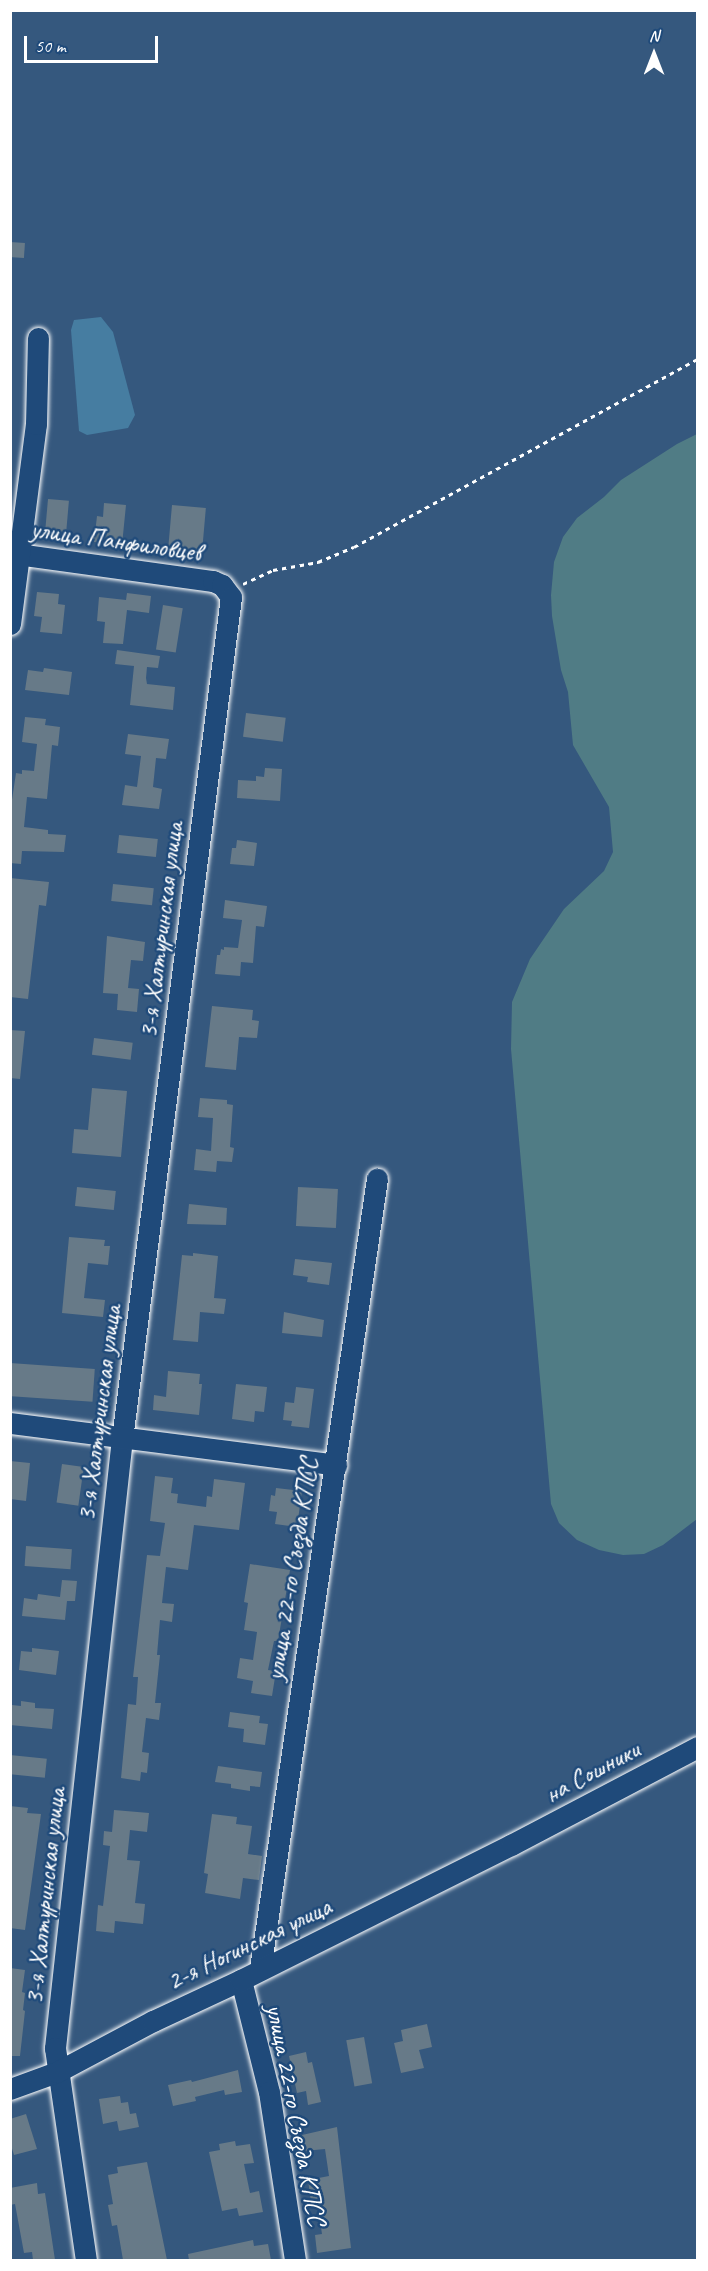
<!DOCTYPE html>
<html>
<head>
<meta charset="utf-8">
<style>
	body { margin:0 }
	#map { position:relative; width:708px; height:2271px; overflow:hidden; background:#35587e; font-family:Caveat,sans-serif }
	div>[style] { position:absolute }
	.green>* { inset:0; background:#507c85 }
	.water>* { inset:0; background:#467da1 }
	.building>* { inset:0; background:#677a88; transform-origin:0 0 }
	.path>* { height:3px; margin-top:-1.5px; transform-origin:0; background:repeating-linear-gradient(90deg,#fff 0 4.5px,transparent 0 9px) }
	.roads { filter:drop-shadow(0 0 2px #fff) drop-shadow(0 0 2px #fff) }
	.minor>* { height:21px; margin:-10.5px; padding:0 10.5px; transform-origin:10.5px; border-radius:10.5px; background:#1f4a7a }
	span { translate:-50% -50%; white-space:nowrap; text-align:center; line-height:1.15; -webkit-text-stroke:5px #1f4a7a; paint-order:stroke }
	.street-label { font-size:26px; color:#fff }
	.frame { position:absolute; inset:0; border:12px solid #fff; pointer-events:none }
	.north { position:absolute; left:624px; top:24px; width:60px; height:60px; -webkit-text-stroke:4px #1f4a7a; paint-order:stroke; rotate:0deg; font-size:16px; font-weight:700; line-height:24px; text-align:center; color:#fff }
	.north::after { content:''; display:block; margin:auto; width:21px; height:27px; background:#fff; clip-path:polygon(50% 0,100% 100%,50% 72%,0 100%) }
	.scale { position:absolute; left:24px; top:36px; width:134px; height:27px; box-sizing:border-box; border:3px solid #fff; border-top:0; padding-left:8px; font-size:18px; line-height:21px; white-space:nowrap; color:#fff; -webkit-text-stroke:4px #1f4a7a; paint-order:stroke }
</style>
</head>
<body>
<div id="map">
	<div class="green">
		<i style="clip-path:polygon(697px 434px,697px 1519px,663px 1545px,644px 1554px,623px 1555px,599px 1550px,577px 1540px,559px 1523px,551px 1504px,511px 1049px,512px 1002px,530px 959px,564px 909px,604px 871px,613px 852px,609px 807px,573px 745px,568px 692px,561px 670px,552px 616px,551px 595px,554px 562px,563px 537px,577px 518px,604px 497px,621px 480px,677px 444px)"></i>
	</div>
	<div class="water">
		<i style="clip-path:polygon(101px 317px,113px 332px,135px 415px,128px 428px,87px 435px,79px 431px,71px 330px,74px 320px)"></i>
	</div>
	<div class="building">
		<i style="left:10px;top:242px;width:15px;height:15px;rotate:4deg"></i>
		<i style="left:48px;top:499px;width:21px;height:36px;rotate:5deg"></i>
		<i style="clip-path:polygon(104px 503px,126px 505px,122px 545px,94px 542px,97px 516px,103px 517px)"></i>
		<i style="left:172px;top:505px;width:34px;height:45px;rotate:5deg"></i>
		<i style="clip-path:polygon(37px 592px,59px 594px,58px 604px,65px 605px,62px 634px,40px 632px,42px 617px,34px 616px)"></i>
		<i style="clip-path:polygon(127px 593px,151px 596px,149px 613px,127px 610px,123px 644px,103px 643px,105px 622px,97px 621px,99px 597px,126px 600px)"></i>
		<i style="left:163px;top:605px;width:20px;height:45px;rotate:9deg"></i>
		<i style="clip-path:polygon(117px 650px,160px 656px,158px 668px,147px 667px,146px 678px,147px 684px,175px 687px,173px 710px,130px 705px,134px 666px,115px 664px)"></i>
		<i style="clip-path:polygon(44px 668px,72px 672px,69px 695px,25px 690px,28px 670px,43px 672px)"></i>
		<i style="left:246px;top:713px;width:40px;height:24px;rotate:7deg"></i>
		<i style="clip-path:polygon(25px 717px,46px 719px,45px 725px,60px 727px,58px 746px,52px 745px,47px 799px,27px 797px,24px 827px,48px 830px,48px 834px,66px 835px,64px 852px,22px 851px,21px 864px,10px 863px,10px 813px,16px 773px,22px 774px,22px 770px,34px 771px,37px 744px,22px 742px)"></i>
		<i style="clip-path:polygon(128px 734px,169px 739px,166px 759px,156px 758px,153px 787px,162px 789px,159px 809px,122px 805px,125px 785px,137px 787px,141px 756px,125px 754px)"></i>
		<i style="clip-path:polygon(265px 768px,282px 769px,280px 801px,237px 798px,238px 780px,256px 781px,256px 776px,264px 777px)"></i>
		<i style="left:119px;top:835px;width:39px;height:18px;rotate:6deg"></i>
		<i style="clip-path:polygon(237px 840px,257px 843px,254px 866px,230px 864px,232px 848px,236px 848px)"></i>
		<i style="clip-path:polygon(10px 878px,49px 882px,46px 906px,39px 905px,28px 999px,10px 997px)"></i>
		<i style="left:113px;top:884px;width:41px;height:17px;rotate:6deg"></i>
		<i style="clip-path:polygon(225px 900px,267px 906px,264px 927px,256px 926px,253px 963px,241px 962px,240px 976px,215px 974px,217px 955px,220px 955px,221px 949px,224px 950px,224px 947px,238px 948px,242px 920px,223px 918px)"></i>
		<i style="clip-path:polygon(107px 936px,145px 942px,143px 961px,131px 960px,128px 988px,139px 989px,137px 1012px,117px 1010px,118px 994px,103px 993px)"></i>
		<i style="clip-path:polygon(212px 1006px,253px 1010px,252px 1020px,259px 1021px,257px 1038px,239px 1037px,236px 1070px,205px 1067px)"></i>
		<i style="clip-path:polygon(10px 1030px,25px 1031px,20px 1079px,10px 1078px)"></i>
		<i style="left:94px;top:1038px;width:39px;height:17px;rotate:7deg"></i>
		<i style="clip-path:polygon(92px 1088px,127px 1091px,121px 1157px,72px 1153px,74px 1129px,88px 1130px)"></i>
		<i style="clip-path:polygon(200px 1098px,227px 1100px,227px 1104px,233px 1105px,230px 1147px,234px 1148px,232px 1162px,217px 1161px,216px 1172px,194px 1170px,196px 1149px,211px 1151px,213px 1118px,198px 1117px)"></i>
		<i style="left:77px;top:1187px;width:39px;height:19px;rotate:6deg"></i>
		<i style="left:298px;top:1187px;width:40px;height:39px;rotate:3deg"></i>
		<i style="clip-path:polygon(189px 1204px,227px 1208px,226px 1225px,187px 1224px)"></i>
		<i style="clip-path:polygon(69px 1237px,105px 1240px,104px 1246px,110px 1246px,108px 1265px,88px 1263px,84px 1298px,105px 1300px,103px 1317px,62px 1313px)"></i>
		<i style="clip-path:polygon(193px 1253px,218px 1256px,214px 1298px,226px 1299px,224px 1314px,200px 1312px,198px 1342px,173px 1340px,182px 1255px,193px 1256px)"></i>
		<i style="clip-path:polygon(295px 1259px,332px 1263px,329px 1285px,307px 1282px,308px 1277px,293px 1275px)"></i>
		<i style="clip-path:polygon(284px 1312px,324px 1320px,322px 1337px,282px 1333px)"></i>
		<i style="left:10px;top:1363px;width:85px;height:33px;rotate:4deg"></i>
		<i style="clip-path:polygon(168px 1371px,200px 1374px,199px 1384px,202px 1384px,199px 1415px,153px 1410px,154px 1395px,166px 1397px)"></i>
		<i style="clip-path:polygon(236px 1384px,267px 1387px,264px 1412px,255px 1411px,254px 1422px,232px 1419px)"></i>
		<i style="clip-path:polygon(296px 1387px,314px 1389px,309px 1428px,291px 1426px,292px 1421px,283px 1420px,285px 1402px,294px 1403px)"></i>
		<i style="clip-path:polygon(10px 1461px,30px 1463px,26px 1501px,10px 1499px)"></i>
		<i style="left:62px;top:1464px;width:22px;height:39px;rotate:8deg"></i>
		<i style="clip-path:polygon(155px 1476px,173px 1478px,171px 1493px,178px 1494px,177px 1503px,206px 1507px,207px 1496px,212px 1497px,214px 1479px,245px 1483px,239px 1530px,194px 1525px,188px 1570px,166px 1567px,162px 1603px,174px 1604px,172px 1622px,160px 1620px,157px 1655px,160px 1655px,155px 1703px,161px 1703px,159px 1720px,146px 1718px,142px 1752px,149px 1753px,147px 1773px,141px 1772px,140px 1781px,121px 1778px,128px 1704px,136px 1705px,138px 1677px,133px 1677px,147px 1555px,160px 1556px,165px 1523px,150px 1521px)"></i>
		<i style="clip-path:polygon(276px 1488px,302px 1491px,297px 1527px,275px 1524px,277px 1512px,269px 1511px,271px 1495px,275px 1496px)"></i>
		<i style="left:26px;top:1546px;width:46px;height:20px;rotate:4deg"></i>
		<i style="clip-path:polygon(250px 1564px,290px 1570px,278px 1641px,274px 1641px,268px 1670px,276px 1671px,272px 1696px,251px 1693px,253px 1681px,237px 1678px,240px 1658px,253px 1660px,257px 1632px,244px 1630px,248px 1603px,244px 1602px)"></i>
		<i style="clip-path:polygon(62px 1580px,77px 1581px,75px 1601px,67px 1601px,65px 1620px,22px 1616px,24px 1598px,37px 1600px,38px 1594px,60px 1597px)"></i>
		<i style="clip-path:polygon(32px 1648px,59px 1651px,56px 1675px,19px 1670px,21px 1651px,32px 1652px)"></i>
		<i style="clip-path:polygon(21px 1701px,35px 1703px,35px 1708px,54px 1709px,52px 1729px,10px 1725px,12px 1705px,21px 1706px)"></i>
		<i style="clip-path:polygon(230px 1712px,260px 1716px,259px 1723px,268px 1724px,265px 1745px,243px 1742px,244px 1729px,228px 1727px)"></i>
		<i style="left:10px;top:1755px;width:37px;height:19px;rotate:6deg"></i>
		<i style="clip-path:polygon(218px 1766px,262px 1772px,260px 1787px,250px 1786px,250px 1791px,231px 1788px,231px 1784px,215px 1782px)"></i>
		<i style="clip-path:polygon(10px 1806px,28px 1808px,27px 1813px,41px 1814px,25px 1930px,10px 1928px)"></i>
		<i style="clip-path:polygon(114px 1810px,149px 1813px,147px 1832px,130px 1830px,127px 1860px,140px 1861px,135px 1903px,145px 1904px,143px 1924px,115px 1921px,114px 1933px,96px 1931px,98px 1905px,103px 1906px,110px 1846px,103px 1845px,104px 1831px,112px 1832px)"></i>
		<i style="clip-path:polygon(212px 1814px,237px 1817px,236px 1824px,252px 1826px,248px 1854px,262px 1856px,259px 1880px,243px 1878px,240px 1899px,205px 1893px,208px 1874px,204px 1873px)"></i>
		<i style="clip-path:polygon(10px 1968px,25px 1970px,22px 1992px,25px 1993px,23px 2010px,25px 2011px,20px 2056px,10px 2056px)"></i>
		<i style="clip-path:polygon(427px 2024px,432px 2047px,419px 2050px,424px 2068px,401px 2073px,394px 2043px,403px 2041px,401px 2030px)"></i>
		<i style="left:364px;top:2037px;width:47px;height:18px;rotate:80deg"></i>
		<i style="clip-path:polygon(306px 2052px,308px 2063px,312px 2062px,321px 2102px,308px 2105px,306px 2091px,297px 2093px,289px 2056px)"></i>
		<i style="clip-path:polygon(238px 2070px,242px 2092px,225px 2095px,224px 2090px,195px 2097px,196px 2101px,173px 2106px,168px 2085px,191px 2080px,192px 2082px)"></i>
		<i style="clip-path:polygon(120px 2096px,121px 2103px,128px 2102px,130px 2114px,136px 2113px,139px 2127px,119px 2131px,117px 2121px,103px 2124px,99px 2099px)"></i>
		<i style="clip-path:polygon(26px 2114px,37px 2149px,14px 2155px,10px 2142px,10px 2119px)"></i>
		<i style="clip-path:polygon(337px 2127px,351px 2248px,317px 2253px,315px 2235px,322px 2234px,317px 2202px,311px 2202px,308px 2180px,329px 2176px,325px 2149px,304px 2151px,302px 2135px)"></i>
		<i style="clip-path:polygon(235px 2141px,236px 2146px,250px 2144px,254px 2163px,244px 2164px,250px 2193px,259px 2191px,263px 2212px,239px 2216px,237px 2208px,222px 2211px,209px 2152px,220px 2150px,219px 2144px)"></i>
		<i style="clip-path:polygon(147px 2162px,167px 2260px,123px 2260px,117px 2225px,112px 2226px,108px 2205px,113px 2204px,108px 2175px,118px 2173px,117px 2167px)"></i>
		<i style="clip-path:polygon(37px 2183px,38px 2194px,45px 2193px,55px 2260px,33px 2260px,32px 2252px,24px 2253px,15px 2204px,10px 2205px,10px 2188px)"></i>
		<i style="clip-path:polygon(253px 2240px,254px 2246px,268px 2244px,271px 2260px,189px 2260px,188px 2254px)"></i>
	</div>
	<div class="path">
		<i style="left:243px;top:584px;width:33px;rotate:-25deg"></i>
		<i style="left:273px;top:570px;width:46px;rotate:-10.1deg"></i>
		<i style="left:318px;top:562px;width:39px;rotate:-23deg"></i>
		<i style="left:354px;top:547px;width:392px;rotate:-28.7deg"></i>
	</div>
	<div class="roads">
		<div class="minor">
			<i style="left:10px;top:553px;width:205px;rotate:7.9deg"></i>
			<i style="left:213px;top:581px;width:10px;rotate:24deg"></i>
			<i style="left:222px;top:585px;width:15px;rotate:53deg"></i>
			<i style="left:231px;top:597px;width:848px;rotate:97.38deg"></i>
			<i style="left:122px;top:1438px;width:614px;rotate:96.27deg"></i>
			<i style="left:55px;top:2048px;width:214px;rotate:81.7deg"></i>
			<i style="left:10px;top:624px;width:202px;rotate:-82.6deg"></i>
			<i style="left:36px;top:424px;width:86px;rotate:-88.7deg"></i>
			<i style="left:10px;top:1423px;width:329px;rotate:7.3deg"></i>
			<i style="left:260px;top:1969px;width:799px;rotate:-81.58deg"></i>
			<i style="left:241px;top:1980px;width:115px;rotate:76deg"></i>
			<i style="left:269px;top:2092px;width:170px;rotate:81.2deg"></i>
			<i style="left:10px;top:2089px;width:50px;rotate:-19.9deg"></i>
			<i style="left:57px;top:2072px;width:109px;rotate:-28deg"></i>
			<i style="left:153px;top:2021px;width:97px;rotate:-25deg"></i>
			<i style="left:241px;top:1980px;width:302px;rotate:-26.6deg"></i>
			<i style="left:511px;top:1845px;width:211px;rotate:-27.7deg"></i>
		</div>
	</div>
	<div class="street-label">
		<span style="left:116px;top:541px;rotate:8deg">улица Панфиловцев</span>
		<span style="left:161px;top:930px;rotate:-83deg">3-я Халтуринская улица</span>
		<span style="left:99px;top:1413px;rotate:-83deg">3-я Халтуринская улица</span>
		<span style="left:292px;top:1569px;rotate:-81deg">улица 22-го Съезда КПСС</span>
		<span style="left:592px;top:1772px;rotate:-28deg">на Сошники</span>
		<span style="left:45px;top:1896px;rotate:-84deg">3-я Халтуринская улица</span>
		<span style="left:249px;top:1944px;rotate:-26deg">2-я Ногинская улица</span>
		<span style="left:296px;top:2115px;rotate:79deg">улица 22-го Съезда КПСС</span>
	</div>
	<div class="frame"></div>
	<div class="north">N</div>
	<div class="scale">50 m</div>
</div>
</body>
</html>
